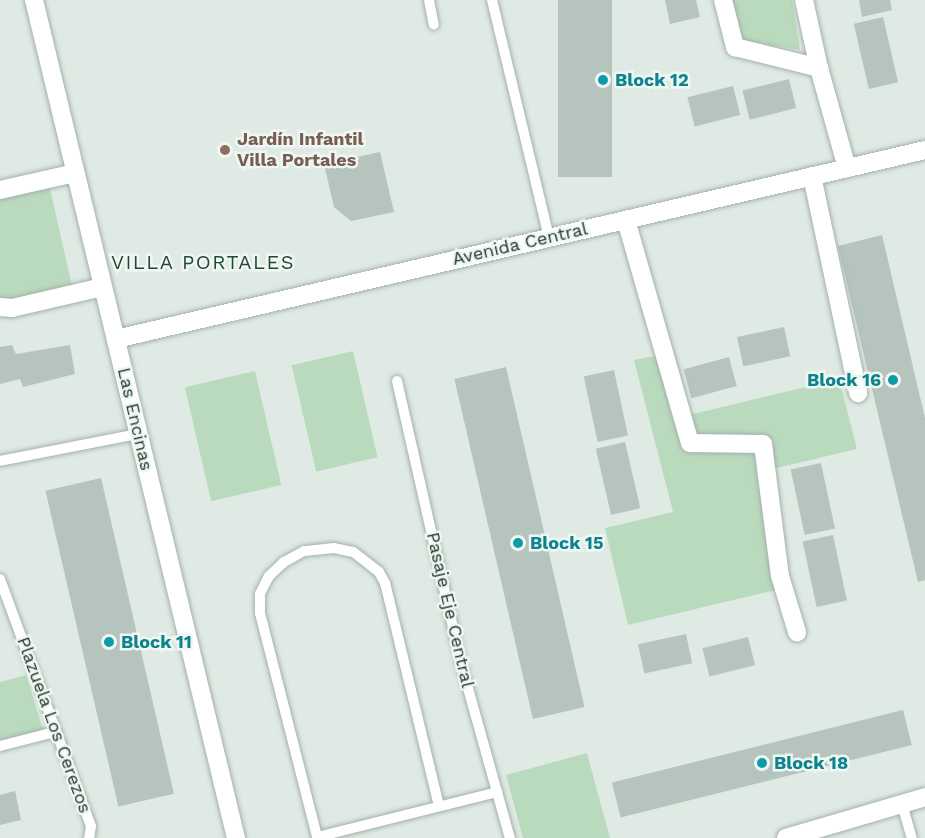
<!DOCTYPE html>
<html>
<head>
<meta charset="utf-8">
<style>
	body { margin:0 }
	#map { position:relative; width:925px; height:838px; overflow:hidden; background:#e0eae4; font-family:"Work Sans",sans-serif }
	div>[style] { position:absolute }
	.green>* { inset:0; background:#badabd; transform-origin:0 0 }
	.building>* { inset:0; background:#b5c4bc; transform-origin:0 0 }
	.roads { filter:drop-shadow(0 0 2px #a3b1aa) drop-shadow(0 0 2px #a3b1aa) }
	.service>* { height:10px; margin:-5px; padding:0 5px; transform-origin:5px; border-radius:5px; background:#fff }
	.minor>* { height:18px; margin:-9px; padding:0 9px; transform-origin:9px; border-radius:9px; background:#fff }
	.dots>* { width:16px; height:16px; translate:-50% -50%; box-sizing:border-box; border:3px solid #f0f7f2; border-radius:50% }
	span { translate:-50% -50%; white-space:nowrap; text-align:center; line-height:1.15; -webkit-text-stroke:5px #f0f7f2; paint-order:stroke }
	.culture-label { font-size:18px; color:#0d838f; font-weight:700 }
	.left { translate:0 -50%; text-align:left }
	.right { translate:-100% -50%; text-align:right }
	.education-label { font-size:18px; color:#785e54; font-weight:700 }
	.street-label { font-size:18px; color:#22392f }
	.neighbourhood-label { font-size:20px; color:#1f4938; letter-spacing:1.5px }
</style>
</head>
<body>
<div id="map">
	<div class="green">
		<i style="clip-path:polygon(731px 0,792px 0,800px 50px,742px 40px)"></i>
		<i style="clip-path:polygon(49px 184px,72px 286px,10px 301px,0 300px,0 197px)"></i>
		<i style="left:353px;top:351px;width:109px;height:63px;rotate:77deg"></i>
		<i style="clip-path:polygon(670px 353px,689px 415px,839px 379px,857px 449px,756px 473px,776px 590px,628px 625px,605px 528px,673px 512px,634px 360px)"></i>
		<i style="left:255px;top:371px;width:117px;height:72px;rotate:77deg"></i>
		<i style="clip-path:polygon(26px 675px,43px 730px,0 740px,0 682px)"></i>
		<i style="clip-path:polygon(587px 753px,610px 838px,523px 838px,506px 775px)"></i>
	</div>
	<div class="building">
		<i style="left:558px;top:0;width:54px;height:177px"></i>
		<i style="clip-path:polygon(665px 0,696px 0,700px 17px,670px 24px)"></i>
		<i style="clip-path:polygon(859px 0,890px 0,892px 10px,862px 17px)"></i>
		<i style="left:883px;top:17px;width:67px;height:30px;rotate:77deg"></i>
		<i style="left:789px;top:79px;width:30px;height:48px;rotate:76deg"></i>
		<i style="left:733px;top:86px;width:30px;height:47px;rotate:76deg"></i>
		<i style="clip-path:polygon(380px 152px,394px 212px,351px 221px,334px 207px,324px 164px)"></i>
		<i style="clip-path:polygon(882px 235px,925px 418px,925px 580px,918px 582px,838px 246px)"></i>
		<i style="left:784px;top:327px;width:30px;height:48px;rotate:78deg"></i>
		<i style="clip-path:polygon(12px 345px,16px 354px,70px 345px,75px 374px,23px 387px,20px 379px,0 384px,0 347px)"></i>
		<i style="left:729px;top:357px;width:30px;height:47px;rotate:75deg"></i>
		<i style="left:506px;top:367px;width:349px;height:53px;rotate:77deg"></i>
		<i style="left:614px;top:370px;width:67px;height:31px;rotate:78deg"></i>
		<i style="left:625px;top:442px;width:68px;height:30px;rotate:77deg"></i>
		<i style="left:821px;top:463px;width:67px;height:31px;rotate:78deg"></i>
		<i style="left:101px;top:478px;width:324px;height:57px;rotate:77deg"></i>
		<i style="left:833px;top:535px;width:67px;height:31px;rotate:78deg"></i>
		<i style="left:686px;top:634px;width:30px;height:49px;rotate:78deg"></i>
		<i style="left:748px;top:637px;width:29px;height:47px;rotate:76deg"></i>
		<i style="left:903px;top:710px;width:36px;height:300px;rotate:76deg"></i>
		<i style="clip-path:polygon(15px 791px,21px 820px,0 825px,0 795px)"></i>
	</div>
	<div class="roads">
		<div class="service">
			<i style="left:429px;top:0;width:25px;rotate:79deg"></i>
			<i style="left:492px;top:0;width:245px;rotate:76.5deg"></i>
			<i style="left:397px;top:381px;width:289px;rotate:77.2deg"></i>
			<i style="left:461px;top:663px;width:182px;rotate:74.4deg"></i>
			<i style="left:0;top:461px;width:141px;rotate:-11.1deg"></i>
			<i style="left:0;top:579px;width:263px;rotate:69.8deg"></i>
			<i style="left:91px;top:826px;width:12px;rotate:99deg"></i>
			<i style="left:0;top:746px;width:57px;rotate:-14.3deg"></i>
			<i style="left:902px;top:804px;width:35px;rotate:74deg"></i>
			<i style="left:439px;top:806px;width:229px;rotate:-103.6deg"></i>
			<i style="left:385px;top:583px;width:13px;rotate:-119deg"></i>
			<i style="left:379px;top:572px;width:33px;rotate:-142deg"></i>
			<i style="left:353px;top:552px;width:19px;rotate:-168deg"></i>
			<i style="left:334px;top:548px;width:30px;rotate:174deg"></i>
			<i style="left:304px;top:551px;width:23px;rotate:151deg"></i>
			<i style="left:284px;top:562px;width:21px;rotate:137deg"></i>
			<i style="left:269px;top:576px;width:20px;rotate:117deg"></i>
			<i style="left:260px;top:594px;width:19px;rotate:90deg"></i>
			<i style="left:260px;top:613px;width:231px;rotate:75.7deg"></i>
			<i style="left:317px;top:837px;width:186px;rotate:-14deg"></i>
		</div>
		<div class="minor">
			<i style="left:34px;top:0;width:862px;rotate:76.45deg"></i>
			<i style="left:723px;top:0;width:49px;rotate:75.7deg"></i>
			<i style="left:735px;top:47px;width:87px;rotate:14deg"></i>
			<i style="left:804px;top:0;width:70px;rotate:77.6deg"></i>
			<i style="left:819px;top:68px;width:104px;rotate:74.4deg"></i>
			<i style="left:812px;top:176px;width:222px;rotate:78deg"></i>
			<i style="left:0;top:190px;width:77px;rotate:-12.8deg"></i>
			<i style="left:626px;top:220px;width:232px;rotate:74deg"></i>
			<i style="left:690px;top:443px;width:73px;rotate:0.8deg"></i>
			<i style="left:763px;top:444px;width:133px;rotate:82.7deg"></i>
			<i style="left:780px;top:576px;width:59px;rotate:73.1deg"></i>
			<i style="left:0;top:307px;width:12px;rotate:5deg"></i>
			<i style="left:12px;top:308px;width:93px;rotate:-13deg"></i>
			<i style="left:116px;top:339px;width:831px;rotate:-13.15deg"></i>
			<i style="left:786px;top:838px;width:145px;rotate:-16.4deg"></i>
		</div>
	</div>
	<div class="dots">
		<i style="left:603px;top:80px;background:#0f9aa8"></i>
		<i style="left:225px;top:150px;background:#8d6e63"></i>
		<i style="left:893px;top:380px;background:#0f9aa8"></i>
		<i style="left:518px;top:543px;background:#0f9aa8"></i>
		<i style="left:109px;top:642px;background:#0f9aa8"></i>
		<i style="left:762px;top:763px;background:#0f9aa8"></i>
	</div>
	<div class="culture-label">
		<span class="left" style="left:615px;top:80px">Block 12</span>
		<span class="right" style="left:881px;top:380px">Block 16</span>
		<span class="left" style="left:530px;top:543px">Block 15</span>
		<span class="left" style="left:121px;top:642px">Block 11</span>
		<span class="left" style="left:774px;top:763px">Block 18</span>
	</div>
	<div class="education-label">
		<span class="left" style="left:237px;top:150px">Jardín Infantil<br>Villa Portales</span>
	</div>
	<div class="street-label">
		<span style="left:520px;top:244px;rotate:-13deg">Avenida Central</span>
		<span style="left:135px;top:419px;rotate:77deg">Las Encinas</span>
		<span style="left:450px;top:610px;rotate:77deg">Pasaje Eje Central</span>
		<span style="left:54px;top:725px;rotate:70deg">Plazuela Los Cerezos</span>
	</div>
	<div class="neighbourhood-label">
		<span style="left:203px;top:262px">VILLA PORTALES</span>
	</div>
</div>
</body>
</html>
